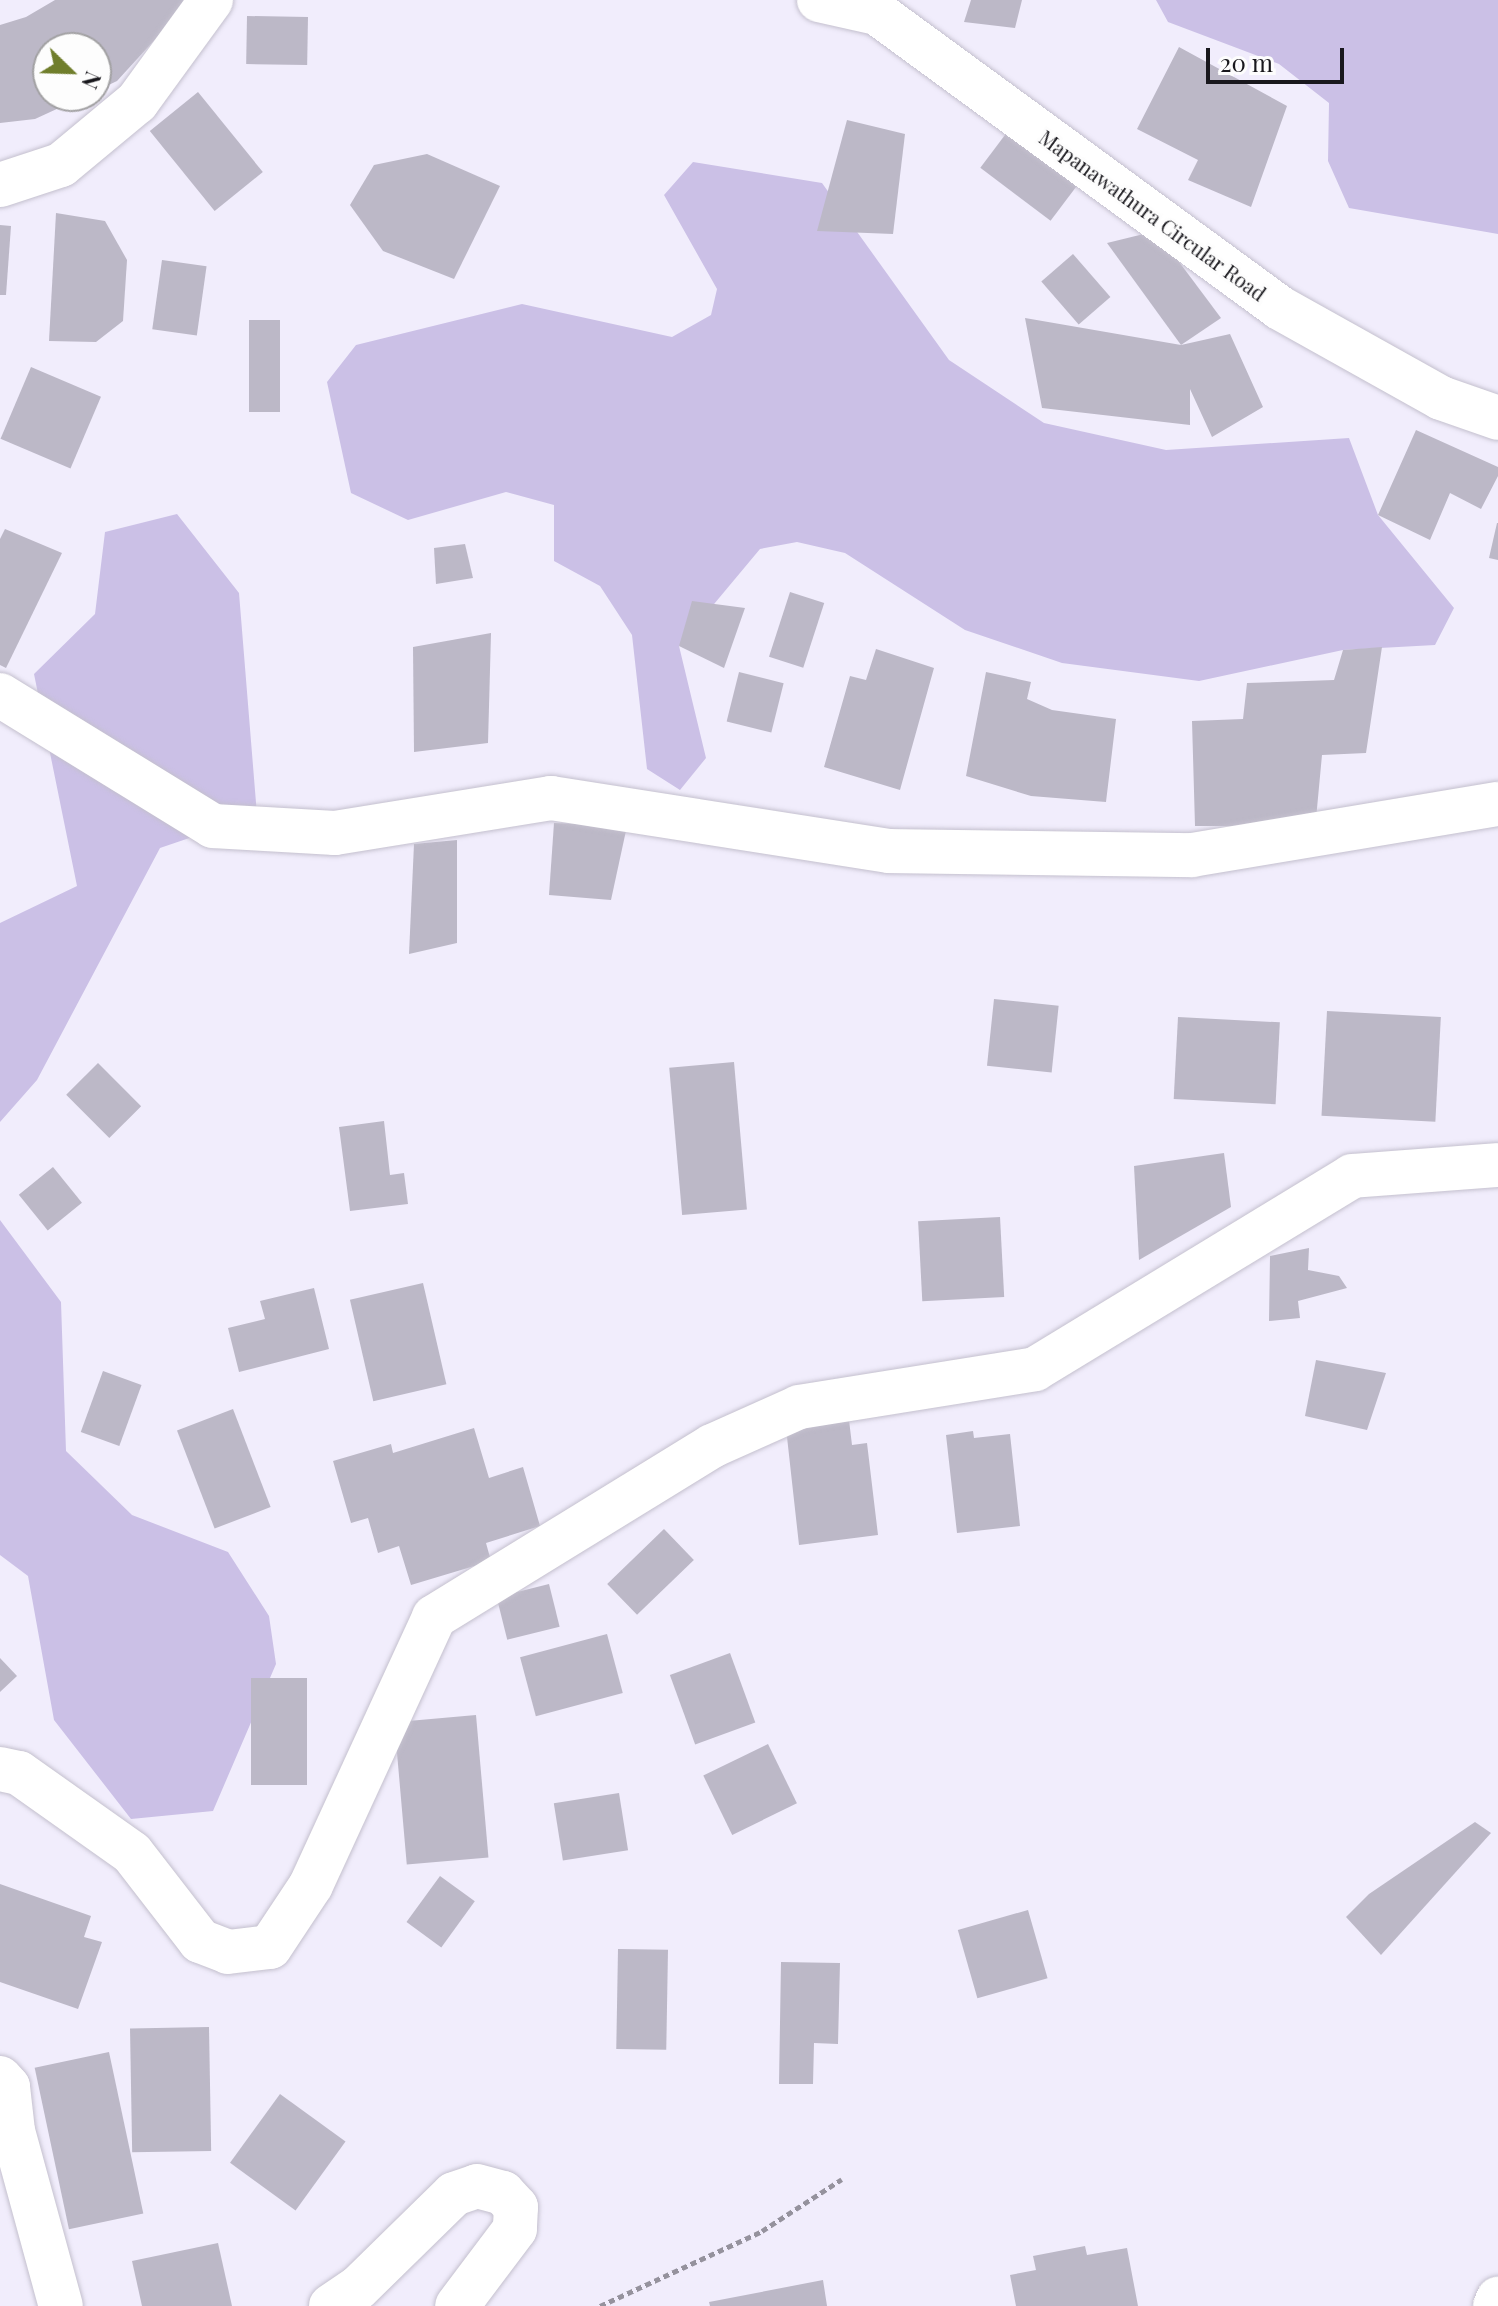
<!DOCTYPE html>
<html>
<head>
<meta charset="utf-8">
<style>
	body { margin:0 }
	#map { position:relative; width:1498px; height:2306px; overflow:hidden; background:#f1edfc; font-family:"Playfair Display",serif }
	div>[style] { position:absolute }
	.green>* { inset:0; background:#cbc0e6 }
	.building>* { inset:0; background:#bcb8c7; transform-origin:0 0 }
	.path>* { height:5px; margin-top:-2.5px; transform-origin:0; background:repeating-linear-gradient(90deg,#95929d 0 6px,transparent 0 10px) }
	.roads { filter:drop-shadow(0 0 2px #c4c0ce) drop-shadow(0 0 2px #c4c0ce) }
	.minor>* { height:44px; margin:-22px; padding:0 22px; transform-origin:22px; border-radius:22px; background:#fff }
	span { translate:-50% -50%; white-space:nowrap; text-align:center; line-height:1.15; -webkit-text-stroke:6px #fdfdfd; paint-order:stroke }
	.street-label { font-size:20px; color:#19181d }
	.north { position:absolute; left:32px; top:32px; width:80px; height:80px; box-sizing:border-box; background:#fdfdfd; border:2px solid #a2a1a3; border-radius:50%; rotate:113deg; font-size:22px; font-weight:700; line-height:32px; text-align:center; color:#19181d }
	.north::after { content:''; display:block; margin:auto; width:28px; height:36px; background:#707e2c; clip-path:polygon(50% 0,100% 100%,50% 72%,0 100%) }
	.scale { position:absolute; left:1206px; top:48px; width:138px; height:36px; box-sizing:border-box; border:4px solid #19181d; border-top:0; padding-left:10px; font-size:24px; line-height:28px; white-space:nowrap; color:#19181d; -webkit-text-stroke:6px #fdfdfd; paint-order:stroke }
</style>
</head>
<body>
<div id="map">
	<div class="green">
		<i style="clip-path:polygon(1156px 0,1498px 0,1498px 234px,1349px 208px,1328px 161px,1329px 103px,1279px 64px,1168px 22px)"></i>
		<i style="clip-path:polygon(693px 162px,822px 183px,949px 360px,1044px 423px,1166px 450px,1349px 438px,1378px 515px,1454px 608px,1435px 645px,1343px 650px,1199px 681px,1062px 663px,965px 630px,845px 553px,797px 542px,760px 549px,679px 646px,706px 758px,680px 790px,647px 769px,632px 635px,600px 586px,554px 561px,554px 505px,506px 492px,408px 520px,351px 493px,327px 382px,356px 345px,522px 304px,672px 337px,711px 315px,717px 289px,664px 195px)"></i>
		<i style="clip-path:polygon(177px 514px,239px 593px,257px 815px,160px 848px,37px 1080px,0 1122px,0 923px,77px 886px,34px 674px,95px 614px,105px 532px)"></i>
		<i style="clip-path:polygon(0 1220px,61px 1302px,66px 1451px,132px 1515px,228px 1552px,269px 1616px,276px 1664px,213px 1811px,131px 1819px,54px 1720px,28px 1576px,0 1555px)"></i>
	</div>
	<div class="building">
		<i style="clip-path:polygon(55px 0,191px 0,117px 81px,96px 91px,96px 48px,48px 48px,48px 96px,85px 96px,35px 119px,0 123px,0 25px,26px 17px)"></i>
		<i style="clip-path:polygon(971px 0,1022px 0,1015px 28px,964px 22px)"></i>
		<i style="left:247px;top:16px;width:61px;height:48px;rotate:1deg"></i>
		<i style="clip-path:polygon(1179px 47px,1287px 106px,1251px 207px,1188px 180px,1198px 160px,1137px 129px)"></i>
		<i style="left:198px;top:92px;width:103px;height:62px;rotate:51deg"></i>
		<i style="clip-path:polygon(847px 120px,905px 134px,893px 234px,817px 231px)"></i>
		<i style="left:1011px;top:127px;width:88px;height:51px;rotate:37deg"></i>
		<i style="clip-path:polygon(427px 154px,500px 186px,454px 279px,383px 251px,350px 205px,374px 165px)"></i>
		<i style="clip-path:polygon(56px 213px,105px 221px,127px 260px,123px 321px,96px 342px,49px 341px)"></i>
		<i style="clip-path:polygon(0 225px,11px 226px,6px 295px,0 295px)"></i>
		<i style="clip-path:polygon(1156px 231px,1221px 318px,1181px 345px,1107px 243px)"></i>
		<i style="left:1073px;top:254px;width:57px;height:42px;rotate:49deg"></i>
		<i style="left:162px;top:260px;width:45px;height:70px;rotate:8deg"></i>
		<i style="clip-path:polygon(1025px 318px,1181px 345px,1230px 334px,1263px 407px,1212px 437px,1190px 389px,1190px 425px,1042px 408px)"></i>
		<i style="left:280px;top:320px;width:92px;height:31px;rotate:90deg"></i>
		<i style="left:31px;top:367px;width:76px;height:78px;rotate:23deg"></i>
		<i style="clip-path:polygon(1416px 430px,1498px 467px,1498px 476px,1481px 509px,1450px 493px,1430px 540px,1378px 515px)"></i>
		<i style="clip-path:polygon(1497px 523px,1498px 523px,1498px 560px,1489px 558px)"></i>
		<i style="clip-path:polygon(5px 529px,62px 553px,6px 668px,0 665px,0 539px)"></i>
		<i style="clip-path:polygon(465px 544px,473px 578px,436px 584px,434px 548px)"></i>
		<i style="left:790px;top:592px;width:36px;height:68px;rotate:18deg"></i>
		<i style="clip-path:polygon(692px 601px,745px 608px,724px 668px,679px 646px)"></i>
		<i style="clip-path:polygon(491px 633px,488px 743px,414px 752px,413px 647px)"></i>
		<i style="clip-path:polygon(1382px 647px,1366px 753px,1322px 755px,1316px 819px,1255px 826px,1195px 826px,1192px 721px,1243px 719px,1247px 683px,1334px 680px,1343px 650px)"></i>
		<i style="clip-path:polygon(876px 649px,934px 668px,900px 790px,824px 767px,850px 676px,866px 680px)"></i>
		<i style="left:739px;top:672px;width:46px;height:51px;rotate:14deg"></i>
		<i style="clip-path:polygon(986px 672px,1031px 682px,1027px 699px,1052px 710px,1116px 719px,1106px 802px,1031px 796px,966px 776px)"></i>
		<i style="clip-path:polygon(554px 823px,627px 826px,611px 900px,549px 895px)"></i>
		<i style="clip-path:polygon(457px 840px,457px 943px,409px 954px,414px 844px)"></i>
		<i style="left:994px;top:999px;width:65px;height:67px;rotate:6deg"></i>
		<i style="left:1327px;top:1011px;width:114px;height:105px;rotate:3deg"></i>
		<i style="left:1178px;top:1017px;width:102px;height:82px;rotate:3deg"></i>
		<i style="left:734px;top:1062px;width:148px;height:65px;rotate:85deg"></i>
		<i style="left:98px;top:1063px;width:61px;height:45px;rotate:45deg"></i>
		<i style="clip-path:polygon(384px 1121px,390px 1175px,404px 1173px,408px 1204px,350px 1211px,339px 1127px)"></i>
		<i style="clip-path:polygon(1224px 1153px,1231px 1207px,1139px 1260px,1134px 1166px)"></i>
		<i style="left:53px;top:1167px;width:46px;height:44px;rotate:51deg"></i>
		<i style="left:1000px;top:1217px;width:80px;height:82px;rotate:87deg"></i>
		<i style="clip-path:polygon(1309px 1248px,1308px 1270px,1339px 1276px,1347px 1288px,1298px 1301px,1300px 1318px,1269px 1321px,1270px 1256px)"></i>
		<i style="left:423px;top:1283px;width:104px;height:75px;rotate:77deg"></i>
		<i style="clip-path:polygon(314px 1288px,329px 1349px,239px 1372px,228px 1328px,265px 1319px,260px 1301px)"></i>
		<i style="clip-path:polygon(1316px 1360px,1386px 1373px,1367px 1430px,1305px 1416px)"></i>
		<i style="left:103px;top:1371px;width:41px;height:65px;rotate:20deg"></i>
		<i style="left:233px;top:1409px;width:105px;height:60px;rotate:69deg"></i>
		<i style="clip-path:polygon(849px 1420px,852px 1445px,867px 1443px,878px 1535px,799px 1545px,786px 1428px)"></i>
		<i style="clip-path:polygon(474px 1428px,489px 1478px,523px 1467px,540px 1526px,486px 1543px,491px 1561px,411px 1585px,399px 1546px,378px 1553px,368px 1518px,351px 1523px,333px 1461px,391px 1444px,393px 1453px)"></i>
		<i style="clip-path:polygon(973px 1431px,974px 1438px,1010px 1434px,1020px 1526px,957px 1533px,946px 1435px)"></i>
		<i style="left:664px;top:1529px;width:43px;height:79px;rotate:46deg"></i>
		<i style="left:549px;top:1584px;width:44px;height:54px;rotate:76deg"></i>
		<i style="left:607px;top:1634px;width:61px;height:90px;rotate:75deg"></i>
		<i style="left:730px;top:1653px;width:74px;height:64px;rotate:70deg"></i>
		<i style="clip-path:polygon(0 1658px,17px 1676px,0 1692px)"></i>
		<i style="left:251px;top:1678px;width:56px;height:107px"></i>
		<i style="left:476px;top:1715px;width:143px;height:82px;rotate:85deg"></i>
		<i style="left:768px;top:1744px;width:66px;height:72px;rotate:64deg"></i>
		<i style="left:619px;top:1793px;width:58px;height:66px;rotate:81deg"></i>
		<i style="clip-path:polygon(1475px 1822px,1491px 1833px,1381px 1955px,1346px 1917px,1369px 1894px)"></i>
		<i style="left:440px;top:1876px;width:43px;height:57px;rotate:36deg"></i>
		<i style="clip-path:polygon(0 1884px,91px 1916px,84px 1937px,102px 1942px,78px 2009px,0 1982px)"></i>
		<i style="left:1028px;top:1910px;width:71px;height:73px;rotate:74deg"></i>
		<i style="left:618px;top:1949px;width:50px;height:100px;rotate:1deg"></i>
		<i style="clip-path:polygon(781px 1962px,840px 1963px,838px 2044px,814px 2043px,813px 2084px,779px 2084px)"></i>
		<i style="left:209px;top:2027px;width:124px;height:79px;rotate:89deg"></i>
		<i style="left:109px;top:2052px;width:165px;height:76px;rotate:78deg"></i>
		<i style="left:280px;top:2094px;width:81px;height:85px;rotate:36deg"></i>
		<i style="clip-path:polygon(218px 2243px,232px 2306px,142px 2306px,132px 2261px)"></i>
		<i style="clip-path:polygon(1085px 2246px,1087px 2255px,1127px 2248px,1138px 2306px,1016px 2306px,1010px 2275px,1036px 2270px,1033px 2256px)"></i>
		<i style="clip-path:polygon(823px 2280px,827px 2306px,710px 2306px,709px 2302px)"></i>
	</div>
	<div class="path">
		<i style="left:600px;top:2306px;width:179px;rotate:-24.8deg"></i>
		<i style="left:762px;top:2231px;width:95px;rotate:-33deg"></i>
	</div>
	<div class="roads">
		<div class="minor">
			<i style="left:819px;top:0;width:59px;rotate:12.6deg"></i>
			<i style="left:877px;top:13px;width:499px;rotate:36.2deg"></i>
			<i style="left:1280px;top:308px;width:184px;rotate:29.2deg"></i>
			<i style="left:1441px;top:398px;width:60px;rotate:19.3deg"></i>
			<i style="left:0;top:185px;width:64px;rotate:-18.2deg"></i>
			<i style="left:61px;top:165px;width:99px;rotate:-39.7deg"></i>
			<i style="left:137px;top:102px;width:126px;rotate:-54deg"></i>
			<i style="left:0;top:695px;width:250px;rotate:31.6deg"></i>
			<i style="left:213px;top:826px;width:122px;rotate:3.3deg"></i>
			<i style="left:335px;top:833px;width:219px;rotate:-9.2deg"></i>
			<i style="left:551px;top:798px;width:342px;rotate:8.9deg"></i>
			<i style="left:889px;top:851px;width:303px;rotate:0.8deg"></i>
			<i style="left:1192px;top:855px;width:310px;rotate:-9.5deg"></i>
			<i style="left:0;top:1769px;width:19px;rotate:12deg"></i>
			<i style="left:19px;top:1773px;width:138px;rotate:35.3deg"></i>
			<i style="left:132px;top:1853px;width:111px;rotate:52.3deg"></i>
			<i style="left:200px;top:1941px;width:30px;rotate:21deg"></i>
			<i style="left:228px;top:1952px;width:42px;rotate:-6.8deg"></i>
			<i style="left:270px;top:1947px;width:74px;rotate:-56.5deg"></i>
			<i style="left:311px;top:1885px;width:295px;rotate:-65.3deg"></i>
			<i style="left:434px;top:1617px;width:326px;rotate:-31.6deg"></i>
			<i style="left:712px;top:1446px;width:95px;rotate:-24.1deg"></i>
			<i style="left:799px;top:1407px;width:239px;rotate:-9.1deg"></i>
			<i style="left:1035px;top:1369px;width:371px;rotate:-31.3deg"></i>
			<i style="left:1352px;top:1176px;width:146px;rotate:-4.3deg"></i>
			<i style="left:0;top:2078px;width:12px;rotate:48deg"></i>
			<i style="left:8px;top:2087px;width:44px;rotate:83.5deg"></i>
			<i style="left:13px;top:2131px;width:181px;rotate:74.7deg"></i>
			<i style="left:331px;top:2306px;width:32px;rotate:-34deg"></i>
			<i style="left:358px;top:2288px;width:134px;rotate:-44.4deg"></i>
			<i style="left:454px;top:2194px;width:24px;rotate:-19deg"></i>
			<i style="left:477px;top:2186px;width:27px;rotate:15deg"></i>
			<i style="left:503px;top:2193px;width:19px;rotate:47deg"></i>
			<i style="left:516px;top:2207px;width:22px;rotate:93deg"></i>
			<i style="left:515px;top:2229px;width:96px;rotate:127deg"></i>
			<i style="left:1495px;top:2306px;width:8px;rotate:-67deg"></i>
		</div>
	</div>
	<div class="street-label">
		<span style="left:1153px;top:215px;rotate:36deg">Mapanawathura Circular Road</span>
	</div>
	<div class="north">N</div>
	<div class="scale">20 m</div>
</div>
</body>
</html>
